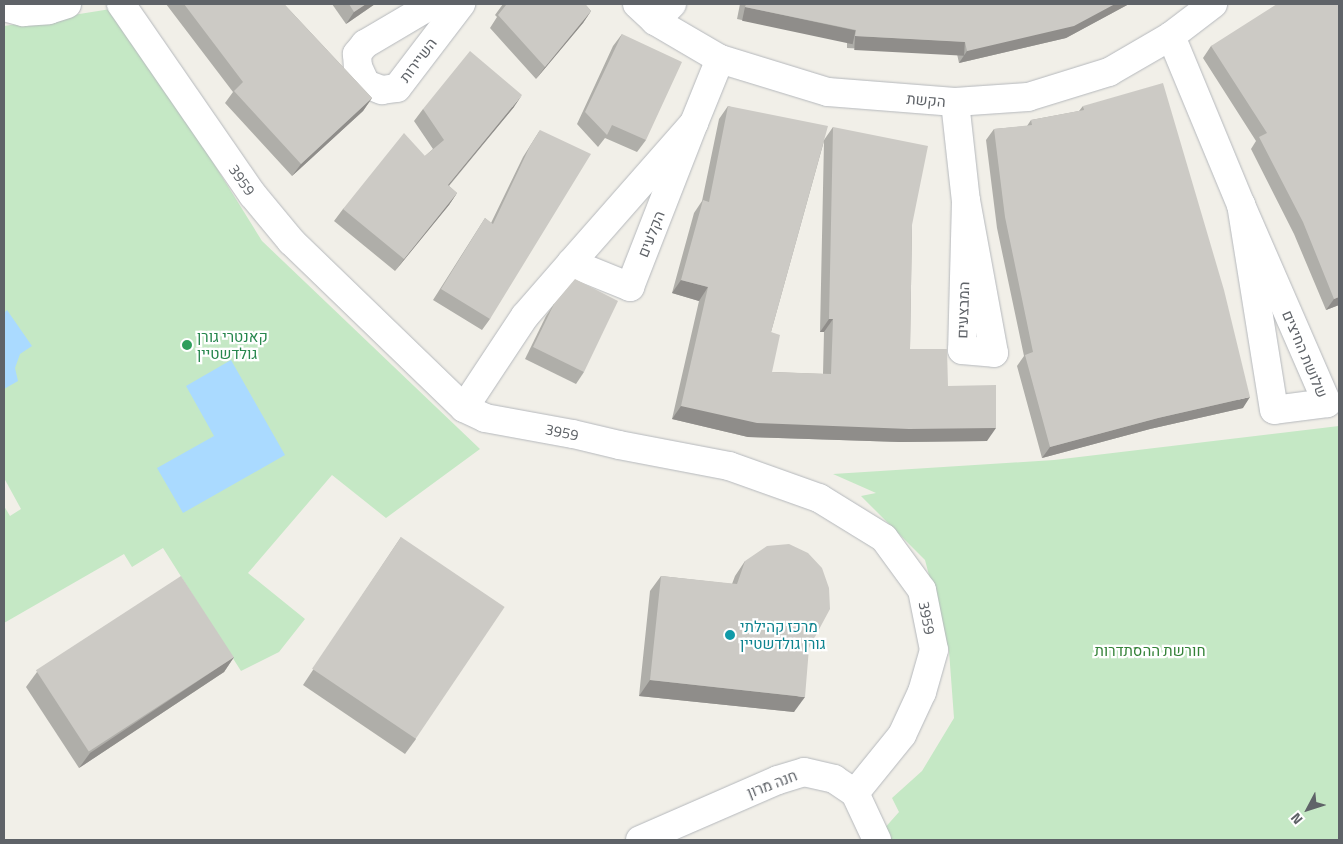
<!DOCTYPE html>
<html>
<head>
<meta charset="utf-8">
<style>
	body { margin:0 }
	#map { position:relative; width:1343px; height:844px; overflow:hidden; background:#f1efe8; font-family:"Titillium Web",Heebo,sans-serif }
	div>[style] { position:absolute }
	.green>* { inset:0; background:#c5e8c5 }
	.water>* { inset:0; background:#aadaff }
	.roads { filter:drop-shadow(0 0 1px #b5b8bc) drop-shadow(0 0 1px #b5b8bc) }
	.minor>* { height:28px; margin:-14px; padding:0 14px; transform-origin:14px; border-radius:14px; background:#fff }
	.tertiary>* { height:28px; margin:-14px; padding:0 14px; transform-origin:14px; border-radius:14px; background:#fff }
	.wall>* { inset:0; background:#afaea9 }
	.shaded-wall>* { inset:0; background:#8f8d8a; transform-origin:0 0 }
	.building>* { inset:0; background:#cccac5; transform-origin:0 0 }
	.dots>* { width:14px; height:14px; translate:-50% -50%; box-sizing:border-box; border:2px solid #fff; border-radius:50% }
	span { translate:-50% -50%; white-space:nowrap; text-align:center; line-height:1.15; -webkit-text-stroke:4.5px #fff; paint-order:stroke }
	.street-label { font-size:15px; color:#5f6368 }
	.leisure-label { font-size:15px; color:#27864d }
	.left { translate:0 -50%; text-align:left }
	.culture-label { font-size:15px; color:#0d838f }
	.park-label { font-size:15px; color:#348238 }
	.frame { position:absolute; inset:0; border:5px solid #5f6368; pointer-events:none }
	.north { position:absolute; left:1283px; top:784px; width:50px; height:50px; -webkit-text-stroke:4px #fff; paint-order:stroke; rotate:230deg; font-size:14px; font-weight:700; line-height:20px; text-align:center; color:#5f6368 }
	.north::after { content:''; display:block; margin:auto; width:18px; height:22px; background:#5f6368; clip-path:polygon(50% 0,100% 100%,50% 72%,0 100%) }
</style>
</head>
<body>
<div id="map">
	<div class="green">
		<i style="clip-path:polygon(117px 8px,262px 241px,480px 449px,386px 518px,332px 475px,248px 573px,305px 619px,279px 652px,241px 671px,163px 548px,132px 567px,124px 554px,4px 623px,4px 506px,10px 516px,21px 509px,4px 478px,4px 26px)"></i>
		<i style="clip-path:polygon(1339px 426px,1339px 840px,874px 840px,899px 812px,892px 798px,922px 771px,954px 718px,949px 651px,925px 560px,861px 496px,876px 493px,833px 474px,1054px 460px)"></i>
	</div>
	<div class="water">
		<i style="clip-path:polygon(7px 310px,32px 346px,20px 354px,15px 368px,18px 381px,4px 389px,4px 313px)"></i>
		<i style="clip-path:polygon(231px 360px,285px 455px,183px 513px,157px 468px,214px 436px,186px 386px)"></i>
	</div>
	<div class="roads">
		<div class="minor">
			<i style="left:121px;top:4px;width:232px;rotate:55.4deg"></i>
			<i style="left:253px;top:195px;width:60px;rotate:50.4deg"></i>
			<i style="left:291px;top:241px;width:240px;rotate:44deg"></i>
			<i style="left:464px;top:408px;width:23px;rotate:25deg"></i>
			<i style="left:485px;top:418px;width:89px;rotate:10.3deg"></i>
			<i style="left:573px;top:434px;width:47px;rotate:13.4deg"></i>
			<i style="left:619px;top:445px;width:112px;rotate:10.8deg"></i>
			<i style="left:729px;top:466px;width:96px;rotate:19.6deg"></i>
			<i style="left:819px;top:498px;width:76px;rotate:31.6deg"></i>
			<i style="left:884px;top:538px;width:64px;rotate:53.8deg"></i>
			<i style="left:922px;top:590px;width:61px;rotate:78.7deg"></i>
			<i style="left:934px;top:650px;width:44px;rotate:105.9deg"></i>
			<i style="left:922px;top:692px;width:47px;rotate:114.9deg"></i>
			<i style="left:902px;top:735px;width:75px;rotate:129deg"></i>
			<i style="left:433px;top:4px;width:79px;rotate:149.5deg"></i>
			<i style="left:365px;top:44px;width:13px;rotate:129deg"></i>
			<i style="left:357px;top:54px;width:13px;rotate:86deg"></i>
			<i style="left:358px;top:67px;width:19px;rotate:65deg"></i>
			<i style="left:366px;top:84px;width:17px;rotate:21deg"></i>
			<i style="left:382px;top:90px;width:15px;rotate:-8deg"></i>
			<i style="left:397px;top:88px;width:106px;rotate:-52.7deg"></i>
			<i style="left:4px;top:7px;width:20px;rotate:15deg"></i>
			<i style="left:23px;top:12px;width:26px;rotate:-4deg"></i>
			<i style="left:49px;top:10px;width:19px;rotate:-18deg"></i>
			<i style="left:655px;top:21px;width:24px;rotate:-45deg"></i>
			<i style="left:1171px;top:36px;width:183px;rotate:67.5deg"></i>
			<i style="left:1241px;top:205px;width:216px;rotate:66.5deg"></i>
			<i style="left:1327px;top:403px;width:53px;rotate:172.5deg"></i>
			<i style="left:1274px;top:410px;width:208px;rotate:-99.1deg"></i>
			<i style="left:955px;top:102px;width:100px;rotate:83.7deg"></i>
			<i style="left:966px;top:201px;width:149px;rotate:91.5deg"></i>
			<i style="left:962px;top:350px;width:32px;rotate:5deg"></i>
			<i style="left:994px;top:353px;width:155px;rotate:-100.4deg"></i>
			<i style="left:694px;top:123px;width:186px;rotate:131.3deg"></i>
			<i style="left:571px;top:263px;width:64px;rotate:22.1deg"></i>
			<i style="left:630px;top:287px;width:176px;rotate:-68.7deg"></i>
			<i style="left:694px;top:123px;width:69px;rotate:-67.9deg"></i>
			<i style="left:464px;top:408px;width:110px;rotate:-56.5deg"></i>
			<i style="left:525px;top:316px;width:70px;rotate:-49deg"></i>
			<i style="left:640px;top:840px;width:150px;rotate:-23.5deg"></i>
			<i style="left:778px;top:780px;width:27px;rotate:-17deg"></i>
			<i style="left:804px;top:772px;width:31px;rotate:13deg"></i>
			<i style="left:834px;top:779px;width:25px;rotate:34deg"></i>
			<i style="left:855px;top:793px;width:52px;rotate:64.9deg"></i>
		</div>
		<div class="tertiary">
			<i style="left:637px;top:4px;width:25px;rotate:43deg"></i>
			<i style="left:655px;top:21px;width:75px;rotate:30.3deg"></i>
			<i style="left:720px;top:59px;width:113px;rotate:17deg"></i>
			<i style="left:828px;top:92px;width:127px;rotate:4.5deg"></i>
			<i style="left:955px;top:102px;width:73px;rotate:-3.9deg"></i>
			<i style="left:1028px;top:97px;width:85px;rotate:-17.2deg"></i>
			<i style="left:1109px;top:72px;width:72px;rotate:-30.1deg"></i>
			<i style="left:1171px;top:36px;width:53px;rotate:-37.3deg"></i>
		</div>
	</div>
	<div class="wall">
		<i style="clip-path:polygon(166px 4px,284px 4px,372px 98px,363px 111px,292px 176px,225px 103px,233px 92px)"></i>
		<i style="clip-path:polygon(332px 4px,375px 4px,346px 24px)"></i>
		<i style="clip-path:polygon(503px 4px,585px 4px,591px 11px,583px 23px,536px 79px,490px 28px,497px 17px,495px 15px)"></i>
		<i style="clip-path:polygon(740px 4px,1129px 4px,1066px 38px,959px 63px,957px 54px,847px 48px,847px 42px,737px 19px)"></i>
		<i style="clip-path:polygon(1339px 4px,1339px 305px,1326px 310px,1294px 234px,1251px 149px,1256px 141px,1203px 58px,1211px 46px)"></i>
		<i style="clip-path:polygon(622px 34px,646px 140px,637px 152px,605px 138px,598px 147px,577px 124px,613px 46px)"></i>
		<i style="clip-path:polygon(evenodd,728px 106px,824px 140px,833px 127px,912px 225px,910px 349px,948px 386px,987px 441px,900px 442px,748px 437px,672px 419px,699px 301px,672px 293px,694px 213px,702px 201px,719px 119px,728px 106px,824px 141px,820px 332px,824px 332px,823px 374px,772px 372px,771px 332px,824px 141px)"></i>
		<i style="clip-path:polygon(1083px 106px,1243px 408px,1150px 429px,1042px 458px,1017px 366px,1024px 356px,997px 228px,986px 140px,994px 129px,1027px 126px,1031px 120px,1079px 111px)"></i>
		<i style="clip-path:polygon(514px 107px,449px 186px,457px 193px,449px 205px,395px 271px,334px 221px,343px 209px,425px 156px,433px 149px,414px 121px,423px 109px)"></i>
		<i style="clip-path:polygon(540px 130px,490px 319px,482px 330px,433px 300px,485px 218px,491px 223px,523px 157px)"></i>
		<i style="clip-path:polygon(554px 304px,584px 372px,576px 384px,525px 359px,546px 316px)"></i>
		<i style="clip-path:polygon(401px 537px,416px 739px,405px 754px,303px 685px)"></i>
		<i style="clip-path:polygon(745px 561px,809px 648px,794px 712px,639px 696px,650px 591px,661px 576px,732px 584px,735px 576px)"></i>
		<i style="clip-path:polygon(234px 657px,224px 672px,79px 768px,26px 687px,37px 672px)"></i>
	</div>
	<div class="shaded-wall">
		<i style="clip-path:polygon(366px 4px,375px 4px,346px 24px,354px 12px)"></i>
		<i style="clip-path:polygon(1115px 4px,1129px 4px,1066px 38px,959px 63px,967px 51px)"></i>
		<i style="left:745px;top:7px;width:113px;height:14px;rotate:12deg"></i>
		<i style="clip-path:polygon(591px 11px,583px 23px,536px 79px,545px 67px)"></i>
		<i style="left:855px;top:36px;width:110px;height:14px;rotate:3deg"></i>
		<i style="clip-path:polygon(522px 95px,514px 107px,439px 197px,448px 185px)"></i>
		<i style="clip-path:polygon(372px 98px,363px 111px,292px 176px,301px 164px)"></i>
		<i style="clip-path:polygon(457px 193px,449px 205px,395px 271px,404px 259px)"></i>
		<i style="clip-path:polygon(681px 280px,708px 287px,699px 301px,672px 293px)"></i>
		<i style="clip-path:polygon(1339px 297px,1339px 305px,1326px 310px,1334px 299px)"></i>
		<i style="clip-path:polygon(829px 319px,833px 319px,824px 332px,820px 332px)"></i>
		<i style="clip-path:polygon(1250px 397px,1243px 408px,1150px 429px,1042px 458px,1050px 447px,1158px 418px)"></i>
		<i style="clip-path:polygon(681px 406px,996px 428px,987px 441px,900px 442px,748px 437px,672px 419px)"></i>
		<i style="clip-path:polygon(234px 657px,224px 672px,79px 768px,90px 753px)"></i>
		<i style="clip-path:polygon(650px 680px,805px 697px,794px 712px,639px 696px)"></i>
	</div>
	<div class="building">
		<i style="clip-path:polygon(184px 4px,284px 4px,372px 98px,301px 164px,234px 91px,243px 82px)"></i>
		<i style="clip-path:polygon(349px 4px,366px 4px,354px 12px)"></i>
		<i style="clip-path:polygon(505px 4px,585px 4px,591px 11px,545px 67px,498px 15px,506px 5px)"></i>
		<i style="clip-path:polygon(746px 4px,1115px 4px,1074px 26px,967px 51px,965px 42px,855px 36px,856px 30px,745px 7px)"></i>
		<i style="clip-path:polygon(1277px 4px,1339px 4px,1339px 297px,1334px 299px,1303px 222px,1259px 137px,1267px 133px,1211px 46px)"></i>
		<i style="clip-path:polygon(622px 34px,682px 62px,646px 140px,612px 125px,607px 135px,585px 112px)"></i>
		<i style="clip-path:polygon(470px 51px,522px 95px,448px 185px,457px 193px,404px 259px,343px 209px,404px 133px,425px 156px,444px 140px,423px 109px)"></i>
		<i style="clip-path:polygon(1163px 83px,1224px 290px,1250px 397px,1158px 418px,1050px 447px,1025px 355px,1033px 352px,1005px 217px,994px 129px,1032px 125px,1031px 120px,1084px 110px,1083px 106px)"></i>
		<i style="clip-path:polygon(728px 106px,828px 126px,771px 332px,780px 335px,772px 372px,831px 374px,833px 319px,829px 319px,833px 127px,928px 146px,912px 225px,910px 349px,947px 349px,948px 386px,996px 385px,996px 428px,909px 429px,757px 423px,681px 406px,708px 287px,681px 280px,703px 200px,709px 202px)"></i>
		<i style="clip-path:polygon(540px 130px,591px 154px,490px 319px,441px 289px,485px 218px,493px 224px,530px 146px)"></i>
		<i style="clip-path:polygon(575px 279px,618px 301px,584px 372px,533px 347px,554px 304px)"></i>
		<i style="left:401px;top:537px;width:125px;height:159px;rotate:34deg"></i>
		<i style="clip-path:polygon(789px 544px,808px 553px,822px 568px,829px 588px,830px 609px,809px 648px,805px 697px,650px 680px,661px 576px,737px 584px,745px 561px,767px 546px)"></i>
		<i style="left:181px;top:576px;width:97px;height:173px;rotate:57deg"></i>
	</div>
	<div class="dots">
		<i style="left:187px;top:345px;background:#2e9e5b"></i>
		<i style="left:730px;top:635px;background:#0f9aa8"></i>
	</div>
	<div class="street-label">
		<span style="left:418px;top:60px;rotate:-53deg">השיירות</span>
		<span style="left:926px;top:100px;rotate:5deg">הקשת</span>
		<span style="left:242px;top:180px;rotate:55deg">3959</span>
		<span style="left:651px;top:234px;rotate:-68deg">הקלעים</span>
		<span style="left:963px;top:310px;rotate:-88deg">המבצעים</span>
		<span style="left:1305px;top:354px;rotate:67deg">שלושת החיצים</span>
		<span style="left:562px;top:432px;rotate:11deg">3959</span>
		<span style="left:927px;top:618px;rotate:79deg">3959</span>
		<span style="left:772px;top:784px;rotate:-21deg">חנה מרון</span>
	</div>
	<div class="leisure-label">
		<span class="left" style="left:197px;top:345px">קאנטרי גורן<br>גולדשטיין</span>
	</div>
	<div class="culture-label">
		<span class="left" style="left:740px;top:635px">מרכז קהילתי<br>גורן גולדשטיין</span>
	</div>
	<div class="park-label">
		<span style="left:1150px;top:651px">חורשת ההסתדרות</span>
	</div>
	<div class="frame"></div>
	<div class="north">N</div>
</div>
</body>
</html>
